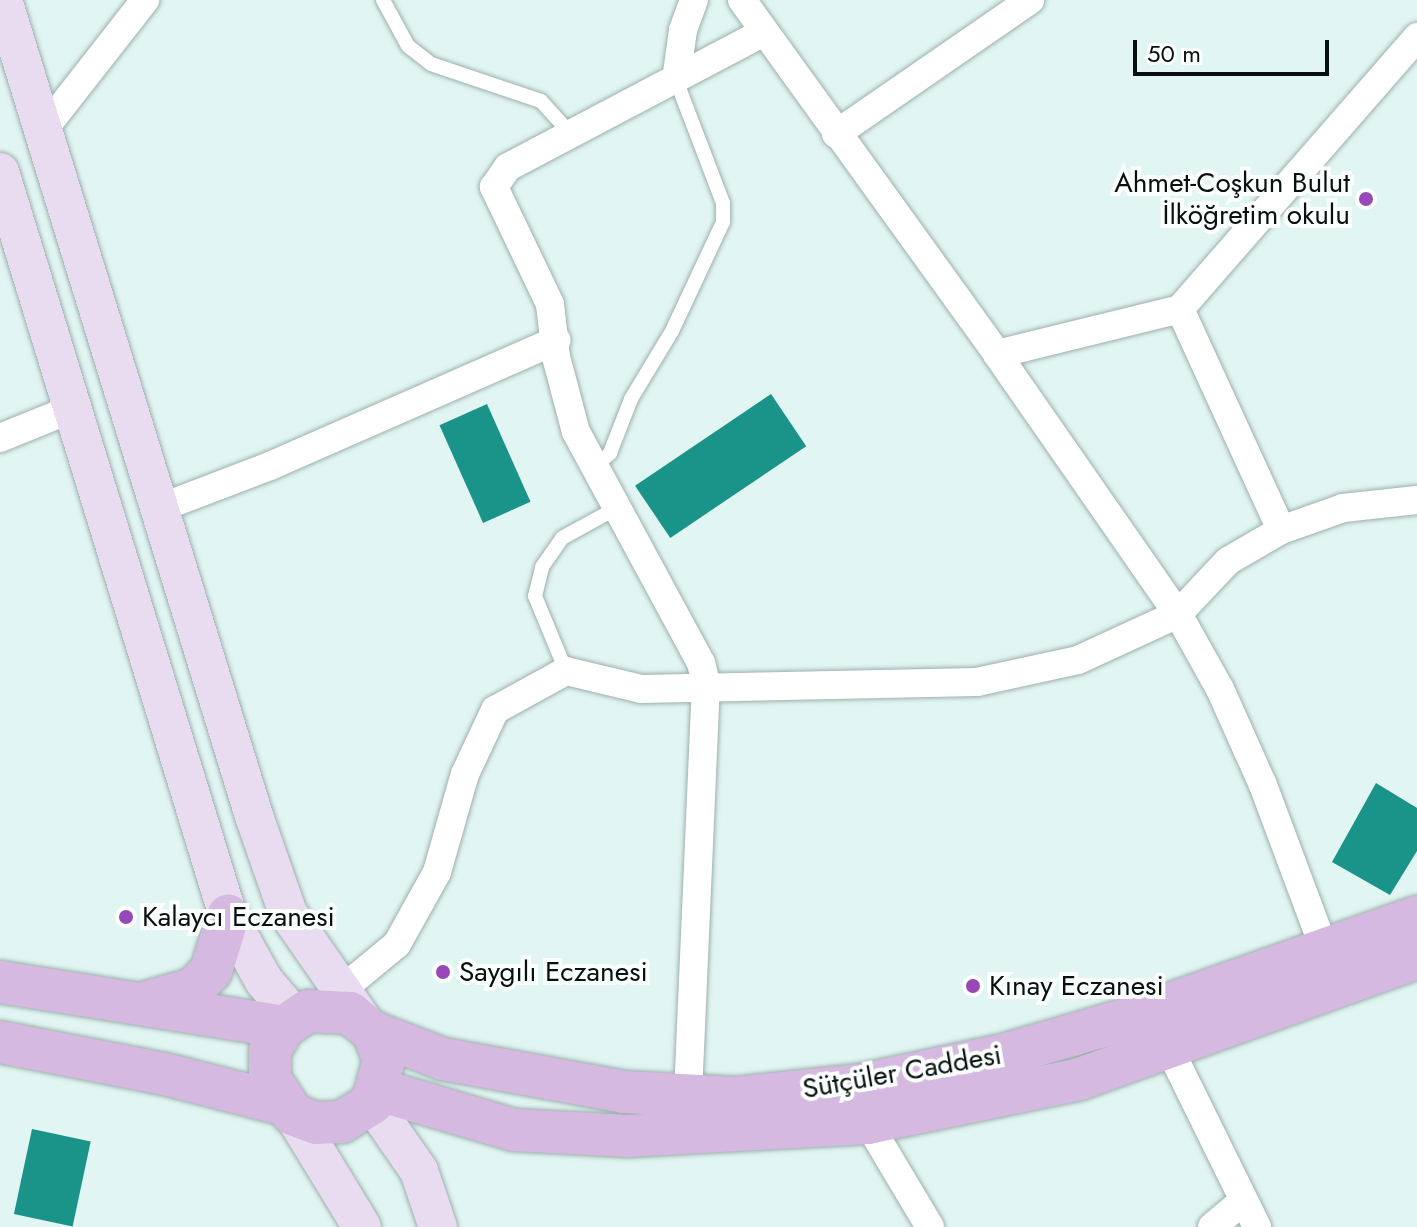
<!DOCTYPE html>
<html>
<head>
<meta charset="utf-8">
<style>
	body { margin:0 }
	#map { position:relative; width:1417px; height:1227px; overflow:hidden; background:#e1f5f2; font-family:Jost,sans-serif }
	div>[style] { position:absolute }
	.building>* { inset:0; background:#1a9389; transform-origin:0 0 }
	.roads { filter:drop-shadow(0 0 2px #9db0ad) drop-shadow(0 0 2px #9db0ad) }
	.service>* { height:14px; margin:-7px; padding:0 7px; transform-origin:7px; border-radius:7px; background:#fff }
	.minor>* { height:28px; margin:-14px; padding:0 14px; transform-origin:14px; border-radius:14px; background:#fff }
	.secondary>* { height:38px; margin:-19px; padding:0 19px; transform-origin:19px; border-radius:19px; background:#eadcf0 }
	.primary>* { height:42px; margin:-21px; padding:0 21px; transform-origin:21px; border-radius:21px; background:#d5b9e1 }
	.dots>* { width:22px; height:22px; translate:-50% -50%; box-sizing:border-box; border:4px solid #fbfffe; border-radius:50% }
	span { translate:-50% -50%; white-space:nowrap; text-align:center; line-height:1.15; -webkit-text-stroke:8px #fbfffe; paint-order:stroke }
	.poi-label { font-size:28px; color:#09100f }
	.right { translate:-100% -50%; text-align:right }
	.left { translate:0 -50%; text-align:left }
	.street-label { font-size:28px; color:#09100f }
	.scale { position:absolute; left:1133px; top:40px; width:196px; height:36px; box-sizing:border-box; border:4px solid #09100f; border-top:0; padding-left:10px; font-size:24px; line-height:28px; white-space:nowrap; color:#09100f; -webkit-text-stroke:6px #fbfffe; paint-order:stroke }
</style>
</head>
<body>
<div id="map">
	<div class="building">
		<i style="left:771px;top:394px;width:63px;height:164px;rotate:56deg"></i>
		<i style="left:487px;top:404px;width:107px;height:52px;rotate:66deg"></i>
		<i style="clip-path:polygon(1376px 783px,1417px 808px,1417px 851px,1390px 895px,1332px 862px)"></i>
		<i style="left:32px;top:1129px;width:60px;height:87px;rotate:12deg"></i>
	</div>
	<div class="roads">
		<div class="service">
			<i style="left:383px;top:0;width:52px;rotate:61.5deg"></i>
			<i style="left:408px;top:46px;width:29px;rotate:38deg"></i>
			<i style="left:431px;top:64px;width:116px;rotate:18.6deg"></i>
			<i style="left:541px;top:101px;width:43px;rotate:47.8deg"></i>
			<i style="left:593px;top:468px;width:23px;rotate:-41deg"></i>
			<i style="left:610px;top:453px;width:58px;rotate:-68.7deg"></i>
			<i style="left:631px;top:399px;width:79px;rotate:-58.9deg"></i>
			<i style="left:672px;top:331px;width:120px;rotate:-64.9deg"></i>
			<i style="left:723px;top:222px;width:19px;rotate:-90deg"></i>
			<i style="left:723px;top:203px;width:132px;rotate:-110.9deg"></i>
			<i style="left:566px;top:671px;width:81px;rotate:-112.5deg"></i>
			<i style="left:535px;top:596px;width:30px;rotate:-76deg"></i>
			<i style="left:542px;top:567px;width:35px;rotate:-55deg"></i>
			<i style="left:562px;top:538px;width:60px;rotate:-28.7deg"></i>
		</div>
		<div class="minor">
			<i style="left:742px;top:0;width:436px;rotate:54.2deg"></i>
			<i style="left:997px;top:354px;width:188px;rotate:-13.8deg"></i>
			<i style="left:1180px;top:309px;width:361px;rotate:-48.9deg"></i>
			<i style="left:676px;top:80px;width:50px;rotate:-82deg"></i>
			<i style="left:683px;top:30px;width:32px;rotate:-70deg"></i>
			<i style="left:44px;top:129px;width:164px;rotate:-51.9deg"></i>
			<i style="left:836px;top:134px;width:236px;rotate:-34.6deg"></i>
			<i style="left:1180px;top:309px;width:243px;rotate:65.4deg"></i>
			<i style="left:997px;top:354px;width:317px;rotate:55.2deg"></i>
			<i style="left:1178px;top:614px;width:86px;rotate:60.8deg"></i>
			<i style="left:1220px;top:689px;width:105px;rotate:65.9deg"></i>
			<i style="left:1263px;top:785px;width:174px;rotate:69.5deg"></i>
			<i style="left:0;top:438px;width:80px;rotate:-22.1deg"></i>
			<i style="left:160px;top:508px;width:118px;rotate:-20.9deg"></i>
			<i style="left:270px;top:466px;width:313px;rotate:-23.7deg"></i>
			<i style="left:339px;top:992px;width:75px;rotate:-39.6deg"></i>
			<i style="left:397px;top:944px;width:82px;rotate:-60.9deg"></i>
			<i style="left:437px;top:872px;width:102px;rotate:-74.1deg"></i>
			<i style="left:465px;top:774px;width:71px;rotate:-64.9deg"></i>
			<i style="left:495px;top:710px;width:81px;rotate:-28.8deg"></i>
			<i style="left:566px;top:671px;width:77px;rotate:13.5deg"></i>
			<i style="left:641px;top:689px;width:336px;rotate:-1.2deg"></i>
			<i style="left:977px;top:682px;width:103px;rotate:-12.3deg"></i>
			<i style="left:1078px;top:660px;width:110px;rotate:-24.7deg"></i>
			<i style="left:1178px;top:614px;width:73px;rotate:-46.7deg"></i>
			<i style="left:1228px;top:561px;width:61px;rotate:-30.3deg"></i>
			<i style="left:1281px;top:530px;width:66px;rotate:-19.5deg"></i>
			<i style="left:1343px;top:508px;width:74px;rotate:-6.2deg"></i>
			<i style="left:1170px;top:1050px;width:197px;rotate:63.8deg"></i>
			<i style="left:688px;top:1095px;width:412px;rotate:-87.5deg"></i>
			<i style="left:706px;top:683px;width:21px;rotate:-104deg"></i>
			<i style="left:701px;top:663px;width:263px;rotate:-118.4deg"></i>
			<i style="left:576px;top:432px;width:78px;rotate:-104.9deg"></i>
			<i style="left:556px;top:357px;width:53px;rotate:-96.5deg"></i>
			<i style="left:550px;top:304px;width:130px;rotate:-115.6deg"></i>
			<i style="left:494px;top:187px;width:24px;rotate:-55deg"></i>
			<i style="left:508px;top:167px;width:287px;rotate:-27.8deg"></i>
			<i style="left:868px;top:1123px;width:121px;rotate:59.2deg"></i>
			<i style="left:1212px;top:1227px;width:40px;rotate:-40deg"></i>
		</div>
		<div class="secondary">
			<i style="left:3px;top:0;width:854px;rotate:72.9deg"></i>
			<i style="left:254px;top:816px;width:103px;rotate:70.7deg"></i>
			<i style="left:288px;top:913px;width:131px;rotate:55.2deg"></i>
			<i style="left:0;top:172px;width:778px;rotate:72.96deg"></i>
			<i style="left:228px;top:916px;width:74px;rotate:61deg"></i>
			<i style="left:264px;top:981px;width:48px;rotate:49.3deg"></i>
			<i style="left:372px;top:1103px;width:83px;rotate:55.3deg"></i>
			<i style="left:419px;top:1171px;width:59px;rotate:71.3deg"></i>
			<i style="left:293px;top:1114px;width:132px;rotate:58.6deg"></i>
		</div>
		<div class="primary">
			<i style="left:0;top:982px;width:288px;rotate:9deg"></i>
			<i style="left:284px;top:1027px;width:29px;rotate:-34deg"></i>
			<i style="left:308px;top:1011px;width:42px;rotate:2.7deg"></i>
			<i style="left:350px;top:1013px;width:30px;rotate:40deg"></i>
			<i style="left:373px;top:1032px;width:30px;rotate:69deg"></i>
			<i style="left:384px;top:1060px;width:45px;rotate:105.6deg"></i>
			<i style="left:372px;top:1103px;width:36px;rotate:148deg"></i>
			<i style="left:341px;top:1122px;width:25px;rotate:178deg"></i>
			<i style="left:316px;top:1123px;width:25px;rotate:-159deg"></i>
			<i style="left:293px;top:1114px;width:42px;rotate:-123.3deg"></i>
			<i style="left:270px;top:1079px;width:28px;rotate:-90deg"></i>
			<i style="left:270px;top:1051px;width:28px;rotate:-60deg"></i>
			<i style="left:144px;top:1003px;width:51px;rotate:-15.9deg"></i>
			<i style="left:193px;top:989px;width:25px;rotate:-45deg"></i>
			<i style="left:211px;top:971px;width:58px;rotate:-72.8deg"></i>
			<i style="left:373px;top:1032px;width:75px;rotate:21.1deg"></i>
			<i style="left:443px;top:1059px;width:184px;rotate:10.3deg"></i>
			<i style="left:624px;top:1092px;width:112px;rotate:3.1deg"></i>
			<i style="left:736px;top:1098px;width:125px;rotate:-6deg"></i>
			<i style="left:860px;top:1085px;width:146px;rotate:-11.8deg"></i>
			<i style="left:1003px;top:1055px;width:132px;rotate:-16.2deg"></i>
			<i style="left:1130px;top:1018px;width:304px;rotate:-19.4deg"></i>
			<i style="left:0;top:1042px;width:168px;rotate:11deg"></i>
			<i style="left:165px;top:1074px;width:122px;rotate:14.3deg"></i>
			<i style="left:379px;top:1090px;width:141px;rotate:16.5deg"></i>
			<i style="left:514px;top:1130px;width:114px;rotate:3deg"></i>
			<i style="left:628px;top:1136px;width:240px;rotate:-3.1deg"></i>
			<i style="left:868px;top:1123px;width:217px;rotate:-11.7deg"></i>
			<i style="left:1080px;top:1079px;width:358px;rotate:-19.8deg"></i>
		</div>
	</div>
	<div class="dots">
		<i style="left:1366px;top:199px;background:#9848b8"></i>
		<i style="left:126px;top:917px;background:#9848b8"></i>
		<i style="left:443px;top:972px;background:#9848b8"></i>
		<i style="left:973px;top:986px;background:#9848b8"></i>
	</div>
	<div class="poi-label">
		<span class="right" style="left:1350px;top:199px">Ahmet-Coşkun Bulut<br>İlköğretim okulu</span>
		<span class="left" style="left:142px;top:917px">Kalaycı Eczanesi</span>
		<span class="left" style="left:459px;top:972px">Saygılı Eczanesi</span>
		<span class="left" style="left:989px;top:986px">Kınay Eczanesi</span>
	</div>
	<div class="street-label">
		<span style="left:902px;top:1072px;rotate:-10deg">Sütçüler Caddesi</span>
	</div>
	<div class="scale">50 m</div>
</div>
</body>
</html>
